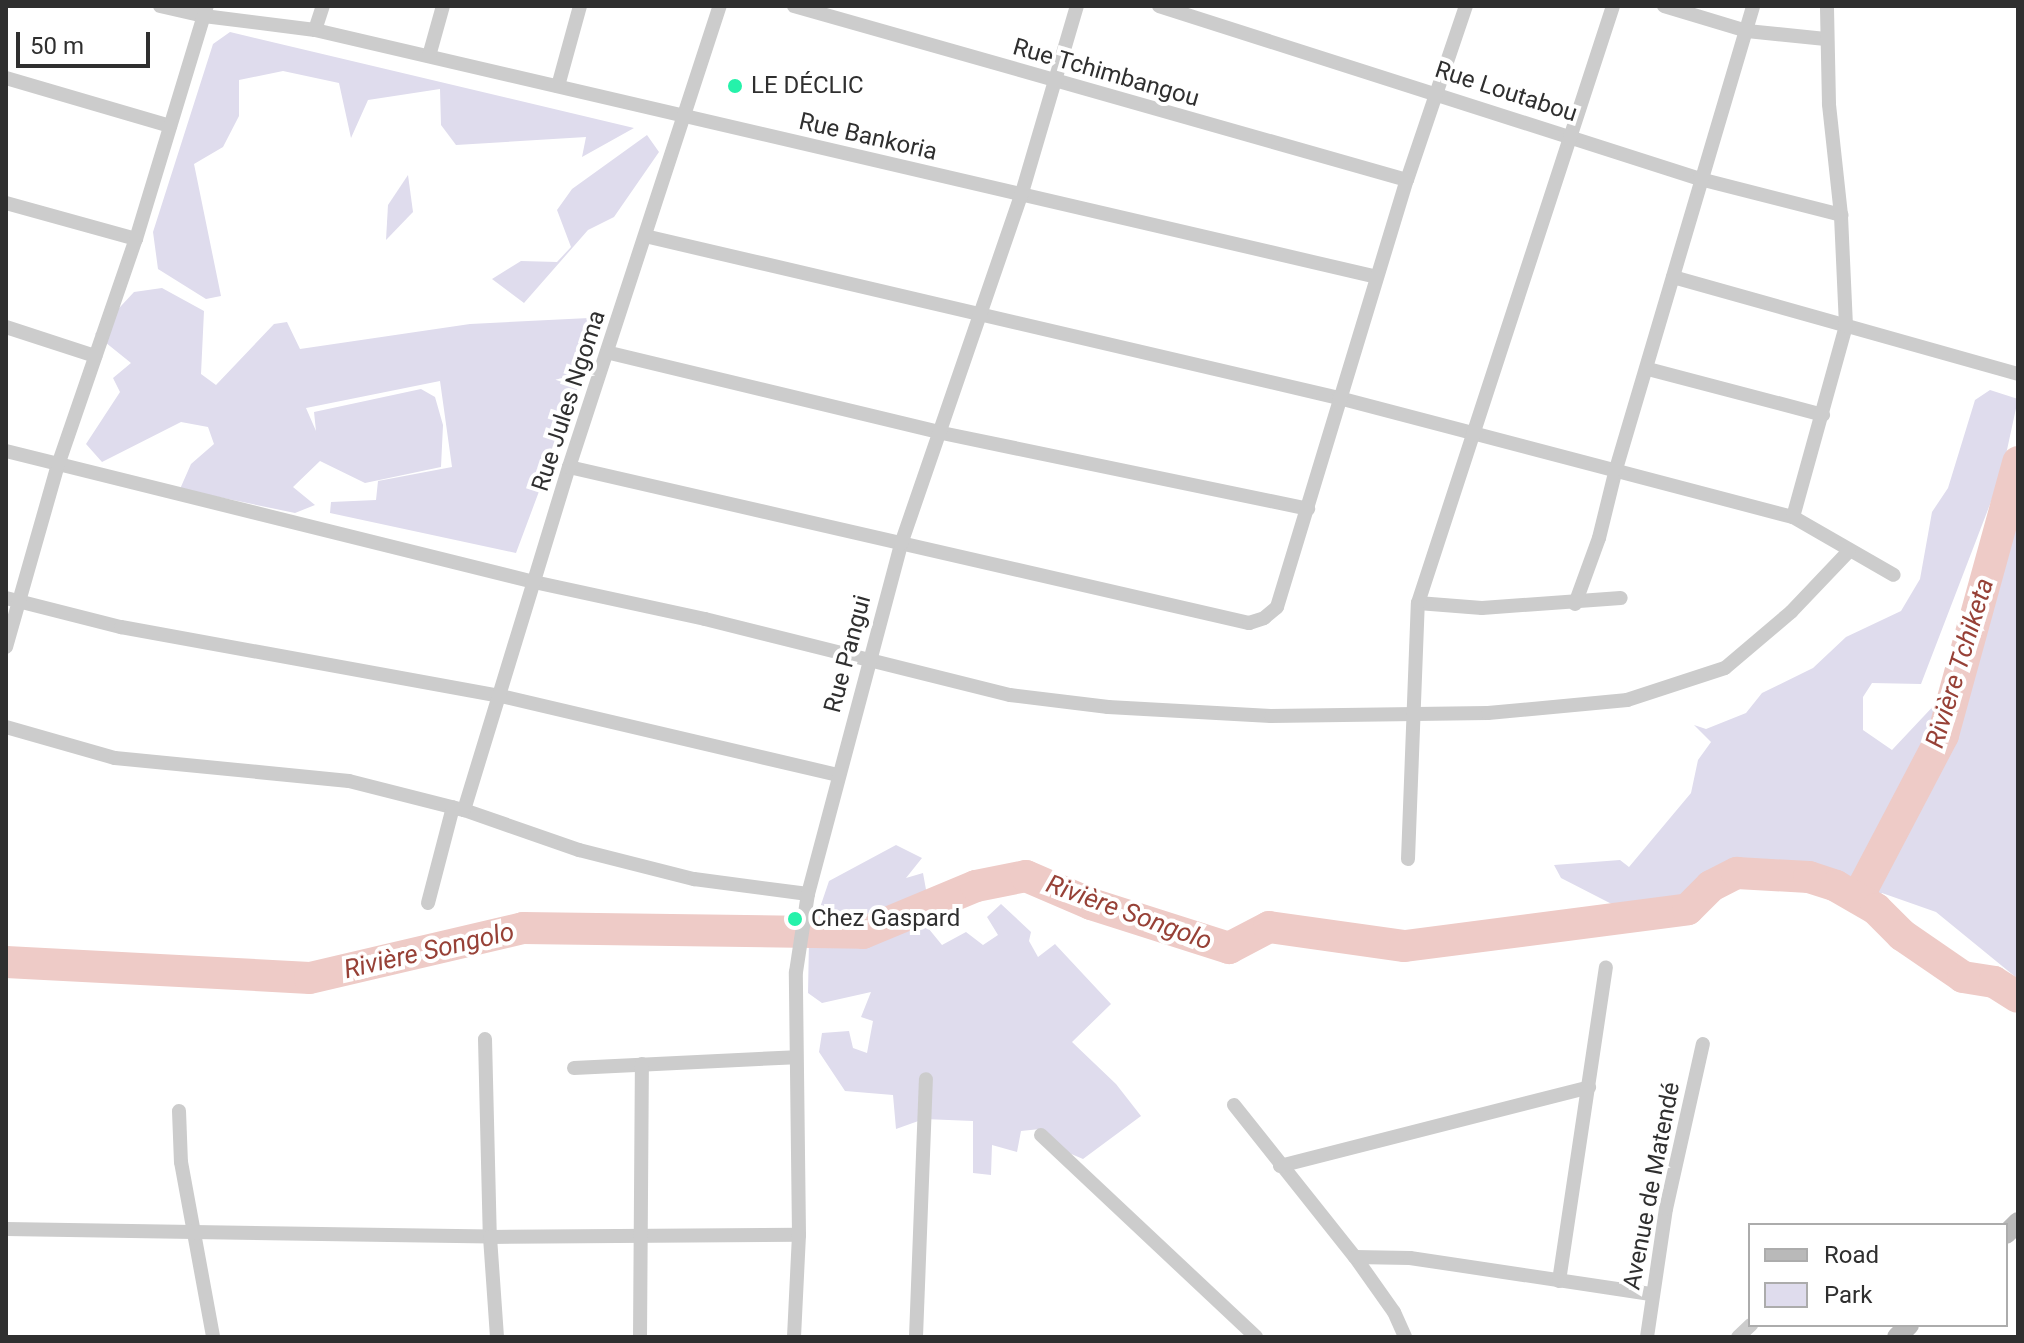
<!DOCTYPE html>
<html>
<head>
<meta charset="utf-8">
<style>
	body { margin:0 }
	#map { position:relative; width:2024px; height:1343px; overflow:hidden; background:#fff; font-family:Roboto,sans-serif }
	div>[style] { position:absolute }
	.green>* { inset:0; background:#dfdced }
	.river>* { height:32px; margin:-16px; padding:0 16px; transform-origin:16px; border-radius:16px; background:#eecbc7 }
	.minor>* { height:14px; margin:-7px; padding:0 7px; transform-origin:7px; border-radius:7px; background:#ccc }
	.secondary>* { height:20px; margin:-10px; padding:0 10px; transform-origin:10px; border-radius:10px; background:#b9b9b9 }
	.dots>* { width:22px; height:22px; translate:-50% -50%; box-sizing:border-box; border:4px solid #fff; border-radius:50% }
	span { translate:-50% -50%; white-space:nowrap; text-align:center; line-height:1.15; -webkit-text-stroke:8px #fff; paint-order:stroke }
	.street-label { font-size:24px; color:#2f2f2f }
	.poi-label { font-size:24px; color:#2f2f2f }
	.left { translate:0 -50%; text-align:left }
	.water-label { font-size:26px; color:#974137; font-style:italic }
	.frame { position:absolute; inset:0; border:8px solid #2f2f2f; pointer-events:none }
	.legend { position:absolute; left:1748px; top:1223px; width:260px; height:104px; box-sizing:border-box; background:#fff; border:2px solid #acacac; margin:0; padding:10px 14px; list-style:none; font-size:24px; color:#2f2f2f }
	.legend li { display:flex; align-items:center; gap:16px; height:40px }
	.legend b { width:40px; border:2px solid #acacac }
	.scale { position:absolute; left:16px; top:32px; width:134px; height:36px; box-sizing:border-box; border:4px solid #2f2f2f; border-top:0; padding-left:10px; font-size:24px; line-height:28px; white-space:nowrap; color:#2f2f2f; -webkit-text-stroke:6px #fff; paint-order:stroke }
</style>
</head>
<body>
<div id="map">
	<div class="green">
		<i style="clip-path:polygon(230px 32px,634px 128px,582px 157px,586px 137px,456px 145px,441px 125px,440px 89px,368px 100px,351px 138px,339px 83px,283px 71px,239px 80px,239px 116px,223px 147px,194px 164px,221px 296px,206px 299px,158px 269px,153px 232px,213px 44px)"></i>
		<i style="clip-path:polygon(647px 135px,659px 152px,614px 217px,588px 230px,524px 303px,492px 279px,521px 261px,557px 262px,571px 247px,557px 210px,572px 189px)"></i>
		<i style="clip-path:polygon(408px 175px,413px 212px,386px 240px,388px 205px)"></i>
		<i style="clip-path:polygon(162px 288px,204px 311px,201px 374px,216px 385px,274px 324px,287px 322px,300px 349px,470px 324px,589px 318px,596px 339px,516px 553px,330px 513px,331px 502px,376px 500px,378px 481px,452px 467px,440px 381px,306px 408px,316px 431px,314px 412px,421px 389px,435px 397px,443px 425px,441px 467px,365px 483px,320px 461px,293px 487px,315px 505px,295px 513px,180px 489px,191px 464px,214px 444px,208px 427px,181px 422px,102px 462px,86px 444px,120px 392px,113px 378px,131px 363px,95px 334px,134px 292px)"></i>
		<i style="clip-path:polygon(1990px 390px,2018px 399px,2002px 473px,1921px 684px,1872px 683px,1863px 697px,1863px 730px,1892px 750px,1955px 683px,1963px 639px,1985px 588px,2018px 475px,2018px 979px,1936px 912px,1882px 893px,1872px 907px,1832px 887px,1746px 876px,1706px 889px,1679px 914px,1639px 918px,1561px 878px,1554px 865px,1620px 860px,1629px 867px,1691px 793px,1698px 760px,1711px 742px,1694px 725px,1706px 729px,1746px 713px,1762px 693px,1813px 668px,1846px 637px,1901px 611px,1920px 579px,1932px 512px,1948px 488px,1975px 400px)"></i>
		<i style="clip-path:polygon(896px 845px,922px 858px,906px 878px,923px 873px,929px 906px,944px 901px,950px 907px,924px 923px,942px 945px,966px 932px,983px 945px,998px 935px,987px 917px,1001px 904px,1031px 932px,1029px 941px,1038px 957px,1055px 944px,1111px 1004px,1072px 1042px,1116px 1084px,1141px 1116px,1083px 1159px,1048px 1144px,1040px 1129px,1021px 1131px,1017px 1152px,992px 1145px,991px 1175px,973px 1173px,973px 1121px,924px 1119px,896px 1129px,893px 1095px,845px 1091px,819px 1052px,822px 1033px,849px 1031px,853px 1048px,867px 1053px,873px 1021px,861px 1017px,871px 992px,822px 1003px,808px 993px,809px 940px,829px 881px)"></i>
	</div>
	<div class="river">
		<i style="left:1858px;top:897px;width:183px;rotate:-62.3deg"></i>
		<i style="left:1943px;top:735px;width:283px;rotate:-74.6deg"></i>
		<i style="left:6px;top:962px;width:304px;rotate:3deg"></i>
		<i style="left:310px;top:978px;width:219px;rotate:-13.2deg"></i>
		<i style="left:523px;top:928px;width:340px;rotate:0.8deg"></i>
		<i style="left:863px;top:933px;width:122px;rotate:-22.6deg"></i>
		<i style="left:976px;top:886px;width:51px;rotate:-11.3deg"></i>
		<i style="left:1026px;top:876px;width:71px;rotate:23.3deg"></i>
		<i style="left:1091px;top:904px;width:145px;rotate:17.7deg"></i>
		<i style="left:1229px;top:948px;width:45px;rotate:-27.7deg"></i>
		<i style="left:1269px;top:927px;width:137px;rotate:8deg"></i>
		<i style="left:1405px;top:946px;width:285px;rotate:-7.4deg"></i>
		<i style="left:1688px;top:909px;width:33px;rotate:-45deg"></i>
		<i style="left:1711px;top:886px;width:29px;rotate:-27deg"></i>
		<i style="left:1737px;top:873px;width:72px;rotate:3.2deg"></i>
		<i style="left:1809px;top:877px;width:28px;rotate:18deg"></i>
		<i style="left:1836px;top:886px;width:46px;rotate:29.9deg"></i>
		<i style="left:1876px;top:909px;width:37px;rotate:45deg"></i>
		<i style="left:1902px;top:935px;width:74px;rotate:34.5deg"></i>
		<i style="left:1963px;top:977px;width:31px;rotate:9deg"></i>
		<i style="left:1994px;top:982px;width:28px;rotate:32deg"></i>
	</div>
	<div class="minor">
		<i style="left:160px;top:6px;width:45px;rotate:12.8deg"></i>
		<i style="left:204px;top:16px;width:112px;rotate:7.2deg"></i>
		<i style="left:315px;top:30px;width:1090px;rotate:13.09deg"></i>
		<i style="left:794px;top:6px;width:637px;rotate:15.85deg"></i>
		<i style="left:1159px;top:6px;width:568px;rotate:17.73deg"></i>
		<i style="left:1700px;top:179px;width:146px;rotate:14.3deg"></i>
		<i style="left:1664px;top:6px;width:87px;rotate:16.8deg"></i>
		<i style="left:1747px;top:31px;width:79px;rotate:5.8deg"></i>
		<i style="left:315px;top:30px;width:25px;rotate:-72deg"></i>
		<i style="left:429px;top:56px;width:52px;rotate:-74.4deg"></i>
		<i style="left:6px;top:78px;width:171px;rotate:16.3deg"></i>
		<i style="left:558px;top:86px;width:83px;rotate:-74.6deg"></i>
		<i style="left:6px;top:203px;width:135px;rotate:15.5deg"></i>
		<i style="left:645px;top:236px;width:713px;rotate:13.14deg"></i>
		<i style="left:1339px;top:398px;width:469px;rotate:14.7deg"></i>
		<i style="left:1793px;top:517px;width:116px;rotate:29.9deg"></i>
		<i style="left:1673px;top:277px;width:358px;rotate:15.7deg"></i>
		<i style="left:6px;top:327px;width:94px;rotate:18deg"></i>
		<i style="left:610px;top:353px;width:342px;rotate:13.5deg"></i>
		<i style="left:942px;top:433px;width:374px;rotate:11.7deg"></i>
		<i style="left:1648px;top:369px;width:181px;rotate:14.7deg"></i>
		<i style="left:6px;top:451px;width:544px;rotate:13.93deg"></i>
		<i style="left:534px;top:582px;width:175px;rotate:12.2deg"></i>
		<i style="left:705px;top:619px;width:314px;rotate:14deg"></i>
		<i style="left:1010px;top:695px;width:99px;rotate:7deg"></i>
		<i style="left:1108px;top:707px;width:163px;rotate:3.2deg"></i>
		<i style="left:1271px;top:716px;width:217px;rotate:-0.8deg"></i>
		<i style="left:1488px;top:713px;width:140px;rotate:-5.3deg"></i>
		<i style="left:1627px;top:700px;width:103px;rotate:-18.1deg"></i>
		<i style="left:1725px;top:668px;width:87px;rotate:-40.3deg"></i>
		<i style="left:1791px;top:612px;width:84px;rotate:-46.4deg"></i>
		<i style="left:569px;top:467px;width:698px;rotate:12.92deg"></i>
		<i style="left:1249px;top:623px;width:16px;rotate:-18deg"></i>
		<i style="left:1264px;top:618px;width:17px;rotate:-40deg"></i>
		<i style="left:1277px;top:607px;width:446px;rotate:-73.1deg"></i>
		<i style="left:1407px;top:180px;width:184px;rotate:-71.3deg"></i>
		<i style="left:1793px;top:517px;width:198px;rotate:-74.5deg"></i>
		<i style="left:1846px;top:326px;width:111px;rotate:-92.6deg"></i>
		<i style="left:1841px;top:215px;width:112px;rotate:-96.2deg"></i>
		<i style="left:1829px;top:104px;width:98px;rotate:-91.2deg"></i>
		<i style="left:6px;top:598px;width:119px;rotate:14.2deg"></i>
		<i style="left:121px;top:627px;width:386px;rotate:10.3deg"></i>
		<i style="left:501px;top:696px;width:346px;rotate:13.2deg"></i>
		<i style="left:1418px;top:603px;width:64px;rotate:4.5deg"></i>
		<i style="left:1482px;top:608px;width:139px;rotate:-4.1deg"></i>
		<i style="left:1575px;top:604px;width:70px;rotate:-70deg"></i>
		<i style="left:1599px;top:538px;width:71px;rotate:-76.2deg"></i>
		<i style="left:1616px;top:469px;width:483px;rotate:-73.5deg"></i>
		<i style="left:6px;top:647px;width:189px;rotate:-74.1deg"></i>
		<i style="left:58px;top:465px;width:239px;rotate:-71deg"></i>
		<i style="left:136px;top:239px;width:244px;rotate:-73.1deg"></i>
		<i style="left:6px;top:727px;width:113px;rotate:15.9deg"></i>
		<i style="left:115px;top:758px;width:235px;rotate:5.6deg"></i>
		<i style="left:349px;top:781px;width:119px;rotate:14.2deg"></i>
		<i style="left:464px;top:810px;width:122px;rotate:19.2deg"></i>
		<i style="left:579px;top:850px;width:119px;rotate:14.2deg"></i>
		<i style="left:694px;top:879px;width:115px;rotate:7.5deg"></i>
		<i style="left:464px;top:810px;width:359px;rotate:-73deg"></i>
		<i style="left:569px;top:467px;width:485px;rotate:-71.9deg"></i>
		<i style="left:1408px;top:859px;width:256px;rotate:-87.8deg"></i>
		<i style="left:1418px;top:603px;width:628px;rotate:-71.91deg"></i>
		<i style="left:428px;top:903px;width:99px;rotate:-75.4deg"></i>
		<i style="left:485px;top:1039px;width:198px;rotate:88.6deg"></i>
		<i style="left:490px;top:1237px;width:100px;rotate:86deg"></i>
		<i style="left:574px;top:1068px;width:222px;rotate:-2.8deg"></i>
		<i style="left:1234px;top:1105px;width:194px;rotate:51.5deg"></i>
		<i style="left:1355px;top:1257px;width:67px;rotate:54.7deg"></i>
		<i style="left:1394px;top:1312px;width:27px;rotate:66deg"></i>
		<i style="left:179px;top:1111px;width:51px;rotate:87.8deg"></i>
		<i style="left:181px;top:1162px;width:178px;rotate:79.6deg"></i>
		<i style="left:1041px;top:1135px;width:295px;rotate:43.2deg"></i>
		<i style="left:1280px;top:1166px;width:319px;rotate:-14.3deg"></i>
		<i style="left:6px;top:1229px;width:484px;rotate:0.9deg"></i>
		<i style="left:490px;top:1237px;width:309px;rotate:-0.4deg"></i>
		<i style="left:1355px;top:1257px;width:55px;rotate:1deg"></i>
		<i style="left:1410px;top:1258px;width:245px;rotate:8.5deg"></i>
		<i style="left:1559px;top:1281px;width:317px;rotate:-81.5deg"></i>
		<i style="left:640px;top:1337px;width:273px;rotate:-89.6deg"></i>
		<i style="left:794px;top:1337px;width:102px;rotate:-87.2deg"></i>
		<i style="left:799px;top:1235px;width:263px;rotate:-90.7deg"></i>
		<i style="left:796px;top:972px;width:79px;rotate:-81.3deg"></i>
		<i style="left:808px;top:894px;width:362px;rotate:-75.1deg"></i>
		<i style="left:901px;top:544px;width:368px;rotate:-71deg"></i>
		<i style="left:1021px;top:196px;width:198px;rotate:-73.6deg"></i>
		<i style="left:916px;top:1337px;width:258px;rotate:-87.8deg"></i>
		<i style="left:1647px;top:1337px;width:129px;rotate:-81.6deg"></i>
		<i style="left:1666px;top:1209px;width:169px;rotate:-77.4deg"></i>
		<i style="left:1738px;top:1337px;width:18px;rotate:-43deg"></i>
	</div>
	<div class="secondary">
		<i style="left:2006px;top:1234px;width:17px;rotate:-45deg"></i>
		<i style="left:1897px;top:1337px;width:17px;rotate:-45deg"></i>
	</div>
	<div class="dots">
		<i style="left:735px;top:86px;background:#25f2aa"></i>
		<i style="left:795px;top:919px;background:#25f2aa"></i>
	</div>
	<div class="street-label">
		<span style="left:1106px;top:73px;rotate:16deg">Rue Tchimbangou</span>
		<span style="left:1506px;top:92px;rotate:18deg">Rue Loutabou</span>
		<span style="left:868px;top:137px;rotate:13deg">Rue Bankoria</span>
		<span style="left:569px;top:401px;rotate:-72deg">Rue Jules Ngoma</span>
		<span style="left:848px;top:654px;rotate:-75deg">Rue Pangui</span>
		<span style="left:1652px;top:1186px;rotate:-79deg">Avenue de Matendé</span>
	</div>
	<div class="poi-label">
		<span class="left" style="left:751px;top:86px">LE DÉCLIC</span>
		<span class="left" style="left:811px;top:919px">Chez Gaspard</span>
	</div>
	<div class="water-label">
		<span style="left:1960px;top:663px;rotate:-73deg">Rivière Tchiketa</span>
		<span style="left:1129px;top:913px;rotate:20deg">Rivière Songolo</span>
		<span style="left:429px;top:951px;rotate:-13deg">Rivière Songolo</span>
	</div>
	<div class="frame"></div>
	<ul class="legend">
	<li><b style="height:10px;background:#b9b9b9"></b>Road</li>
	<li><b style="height:22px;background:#dfdced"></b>Park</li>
	</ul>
	<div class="scale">50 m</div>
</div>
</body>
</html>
